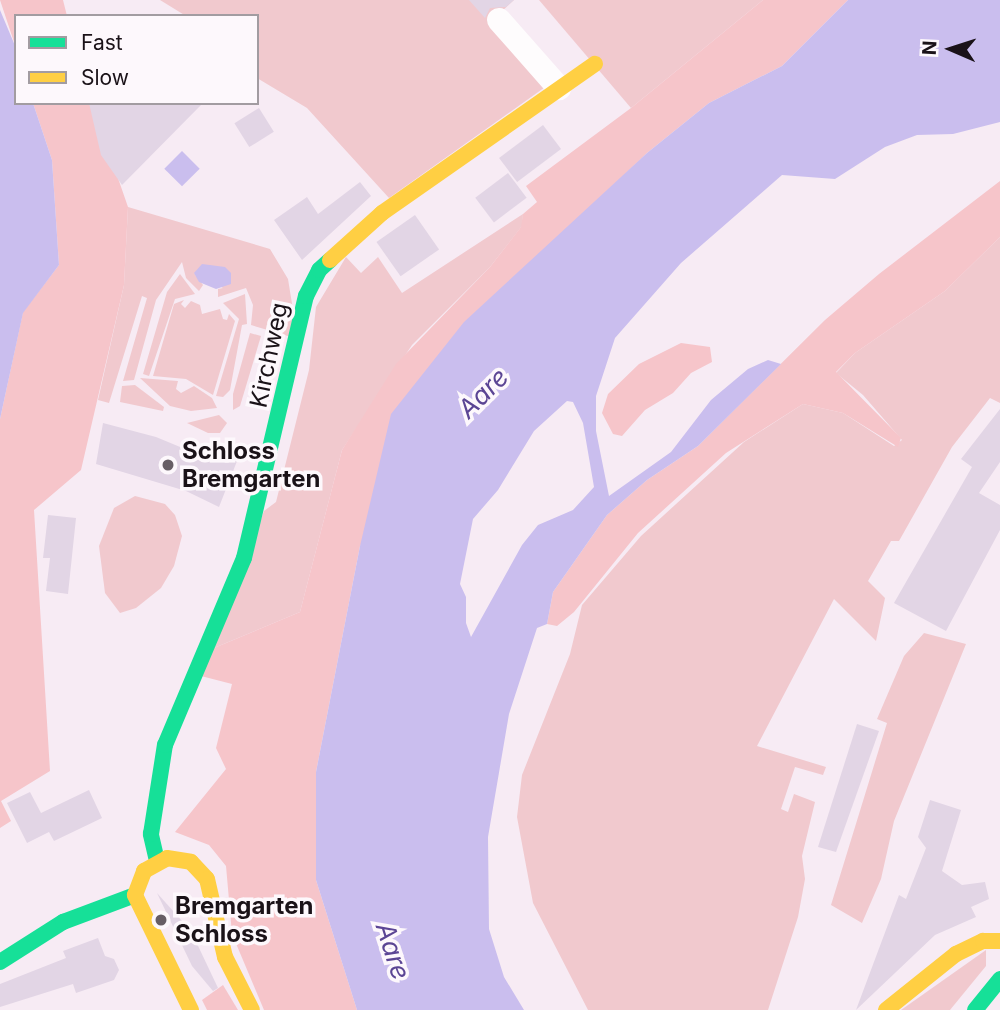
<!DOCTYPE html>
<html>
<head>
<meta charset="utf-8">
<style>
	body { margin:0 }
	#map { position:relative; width:1000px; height:1010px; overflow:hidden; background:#f7ebf4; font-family:Inter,sans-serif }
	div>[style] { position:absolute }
	.green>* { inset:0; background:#f1c9ce }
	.forest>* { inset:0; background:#f6c5ca }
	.water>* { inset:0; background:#cabeee; transform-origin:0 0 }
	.building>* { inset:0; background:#e2d5e5; transform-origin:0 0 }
	.street>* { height:24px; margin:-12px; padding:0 12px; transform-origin:12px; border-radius:12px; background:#fefcfd }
	.fast>* { height:16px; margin:-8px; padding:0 8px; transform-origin:8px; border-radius:8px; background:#16e098 }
	.slow>* { height:16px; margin:-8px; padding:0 8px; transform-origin:8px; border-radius:8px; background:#ffcf43 }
	.dots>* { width:19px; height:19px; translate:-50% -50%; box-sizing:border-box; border:4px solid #fdf8fc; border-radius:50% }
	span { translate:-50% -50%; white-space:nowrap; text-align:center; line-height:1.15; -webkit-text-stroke:7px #fdf8fc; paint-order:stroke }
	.street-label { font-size:24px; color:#1a1218 }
	.poi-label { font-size:24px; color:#1a1218; font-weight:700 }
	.left { translate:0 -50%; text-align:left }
	.water-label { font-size:26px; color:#5b4594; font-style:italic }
	.legend { position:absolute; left:14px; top:14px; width:245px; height:91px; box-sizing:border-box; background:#fdf8fc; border:2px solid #a29ca1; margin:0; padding:9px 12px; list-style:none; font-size:21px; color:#1a1218 }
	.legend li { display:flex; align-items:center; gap:14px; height:35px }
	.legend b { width:35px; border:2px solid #a29ca1 }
	.north { position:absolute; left:916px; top:14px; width:70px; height:70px; -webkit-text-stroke:5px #fdf8fc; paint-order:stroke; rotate:273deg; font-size:19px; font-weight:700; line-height:28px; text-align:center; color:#1a1218 }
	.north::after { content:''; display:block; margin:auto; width:24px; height:32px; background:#1a1218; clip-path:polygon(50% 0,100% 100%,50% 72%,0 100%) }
</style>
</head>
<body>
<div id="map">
	<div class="green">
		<i style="clip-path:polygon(160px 0,514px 0,489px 23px,548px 85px,389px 198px,307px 108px,257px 78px,257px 16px,186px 16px)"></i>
		<i style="clip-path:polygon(539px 0,763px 0,631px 108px)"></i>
		<i style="clip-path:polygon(128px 207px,270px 249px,288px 279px,295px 322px,291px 337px,251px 325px,253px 305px,246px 288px,218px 297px,218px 289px,223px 288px,194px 273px,203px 285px,199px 291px,186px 278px,182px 262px,156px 300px,134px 380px,123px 381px,147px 298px,142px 296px,109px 403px,98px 400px,124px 285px)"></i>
		<i style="clip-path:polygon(523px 214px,522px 226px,490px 267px,412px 345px,342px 450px,300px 612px,214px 648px,264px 511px,276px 502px,309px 370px,316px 307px,346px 257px,361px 273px,378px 257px,402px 293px)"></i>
		<i style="clip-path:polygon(1000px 237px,1000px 403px,990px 398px,952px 447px,899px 541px,891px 541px,868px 581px,885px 598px,876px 641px,834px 599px,757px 746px,826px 767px,823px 775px,795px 767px,781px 809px,788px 812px,794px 794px,815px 802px,802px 856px,805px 879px,798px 917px,768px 1010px,588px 1010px,533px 903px,517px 817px,522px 775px,570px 654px,582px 605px,641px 536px,744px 442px,803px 404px,843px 413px,894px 446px,902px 440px,863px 395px,836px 373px,855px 353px,945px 291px)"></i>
		<i style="clip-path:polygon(180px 274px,195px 294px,175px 299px,149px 376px,143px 374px,167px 292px)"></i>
		<i style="clip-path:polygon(245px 294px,247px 324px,242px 325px,230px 390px,223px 397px,216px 396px,239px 319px,223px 303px)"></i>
		<i style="clip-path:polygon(184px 300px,181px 304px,185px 308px,191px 301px,200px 305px,202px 314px,220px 309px,223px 319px,227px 320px,229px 314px,235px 321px,213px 395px,186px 379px,153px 376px,174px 304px)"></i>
		<i style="clip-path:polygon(250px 333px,261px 336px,240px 406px,233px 410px,233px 394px)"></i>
		<i style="clip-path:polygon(140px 378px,178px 381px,176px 389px,181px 393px,194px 386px,212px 398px,217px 408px,191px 411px,170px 406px)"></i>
		<i style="clip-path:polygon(135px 385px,164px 407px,163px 411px,120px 402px,122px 386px)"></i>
		<i style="clip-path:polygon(219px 415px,227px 423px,220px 433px,208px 433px,187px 423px)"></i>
		<i style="clip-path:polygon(135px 496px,165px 504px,175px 515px,182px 536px,174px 566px,161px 588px,136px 608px,120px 613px,105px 593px,99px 546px,114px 508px)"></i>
		<i style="clip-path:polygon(924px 633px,966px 644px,894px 821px,881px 879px,862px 923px,831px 905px,887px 723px,877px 719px,904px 656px)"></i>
		<i style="clip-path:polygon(986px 950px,986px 966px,950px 1010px,901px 1010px)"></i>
	</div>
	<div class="forest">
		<i style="clip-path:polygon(0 0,63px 0,67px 16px,16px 16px,16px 48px)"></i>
		<i style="clip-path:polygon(763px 0,848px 0,782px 66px,709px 103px,647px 153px,558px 238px,360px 546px,316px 772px,316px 880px,357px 1010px,264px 1010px,232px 934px,226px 866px,209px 845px,175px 832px,226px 769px,216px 748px,232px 684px,201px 676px,214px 648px,300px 612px,342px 450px,396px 364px,490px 267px,521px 227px,523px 214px,537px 202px,526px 186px,631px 108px)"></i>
		<i style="clip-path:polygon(33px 103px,92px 103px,128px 207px,124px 285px,81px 470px,34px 510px,50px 771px,1px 801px,11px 821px,0 828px,0 419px,23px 312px,59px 265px,52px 160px)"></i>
		<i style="clip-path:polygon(1000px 181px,1000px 237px,945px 291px,855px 353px,836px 372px,901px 438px,898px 447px,843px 413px,803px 404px,726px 453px,638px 533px,574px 612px,557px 626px,547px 624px,553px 592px,607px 515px,647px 480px,698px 446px,825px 320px,879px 274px)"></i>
		<i style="clip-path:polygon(681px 343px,710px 347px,712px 362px,691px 373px,673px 393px,645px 410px,622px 436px,613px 434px,602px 413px,608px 394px,639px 364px)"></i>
		<i style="clip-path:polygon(223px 985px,238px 1010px,207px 1010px,202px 1000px)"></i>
	</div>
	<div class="water">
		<i style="clip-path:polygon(evenodd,848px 0,1000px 0,1000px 122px,953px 134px,917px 135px,885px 147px,835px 179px,782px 175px,681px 263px,615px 338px,596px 396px,596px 431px,609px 496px,671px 452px,711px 400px,748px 369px,768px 360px,781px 364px,698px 446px,647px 480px,607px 515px,553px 592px,547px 624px,537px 628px,509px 714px,488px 837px,489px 929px,504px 977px,524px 1010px,357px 1010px,316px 880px,316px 772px,360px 546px,391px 414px,464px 322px,647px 153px,709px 103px,782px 66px,848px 0,567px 401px,573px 402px,583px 423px,594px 487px,573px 510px,538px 525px,522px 545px,471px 637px,466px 623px,466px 597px,460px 584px,473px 519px,498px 490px,534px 431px,567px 401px)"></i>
		<i style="clip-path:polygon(0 10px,16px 48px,16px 103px,33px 103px,52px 160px,59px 265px,23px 313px,0 419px)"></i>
		<i style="left:182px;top:151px;width:25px;height:25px;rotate:45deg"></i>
		<i style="clip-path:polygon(202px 264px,225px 267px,231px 273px,231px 284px,216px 289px,199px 282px,194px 273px)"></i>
	</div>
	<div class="building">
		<i style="clip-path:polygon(469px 0,514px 0,506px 7px,490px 8px,485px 18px)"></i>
		<i style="clip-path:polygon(89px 103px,203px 103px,122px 185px,101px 155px)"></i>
		<i style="left:259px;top:108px;width:28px;height:29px;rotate:58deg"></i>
		<i style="left:543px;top:125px;width:30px;height:55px;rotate:53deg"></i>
		<i style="left:508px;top:173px;width:31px;height:41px;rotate:53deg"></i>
		<i style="clip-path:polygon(360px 182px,371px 196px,302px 260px,274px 220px,307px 197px,318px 214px)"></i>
		<i style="left:415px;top:215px;width:42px;height:47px;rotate:55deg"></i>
		<i style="clip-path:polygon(1000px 409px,1000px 462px,979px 493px,1000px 505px,1000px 530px,946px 631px,894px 603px,972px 467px,961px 459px)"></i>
		<i style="clip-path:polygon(103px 423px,156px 437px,214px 461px,218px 449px,239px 456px,219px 507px,186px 491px,96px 464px)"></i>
		<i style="clip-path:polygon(48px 515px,76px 518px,68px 594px,46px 591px,50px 558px,43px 558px)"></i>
		<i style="clip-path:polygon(857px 724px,879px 731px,836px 852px,818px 847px)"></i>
		<i style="clip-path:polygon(89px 790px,102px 818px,54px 841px,49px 832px,27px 843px,7px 803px,30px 792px,41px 813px)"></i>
		<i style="clip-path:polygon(930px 800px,961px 810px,942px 871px,962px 885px,985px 882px,989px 899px,971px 907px,976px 917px,935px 935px,856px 1010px,899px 895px,906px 899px,926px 848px,918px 837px)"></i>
		<i style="clip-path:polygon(157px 893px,191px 931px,218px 988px,213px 991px,192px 966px)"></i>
		<i style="clip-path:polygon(98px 938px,105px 956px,114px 959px,119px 970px,114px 980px,76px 993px,73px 984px,0 1007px,0 984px,66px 958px,63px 951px)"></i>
	</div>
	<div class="street">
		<i style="left:499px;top:20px;width:91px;rotate:48.6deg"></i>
	</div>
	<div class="fast">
		<i style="left:157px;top:861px;width:28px;rotate:-103deg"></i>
		<i style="left:151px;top:834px;width:90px;rotate:-81.1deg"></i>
		<i style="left:165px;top:745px;width:203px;rotate:-67.1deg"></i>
		<i style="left:244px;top:558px;width:269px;rotate:-76.7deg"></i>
		<i style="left:306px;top:296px;width:29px;rotate:-63deg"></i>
		<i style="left:319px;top:270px;width:15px;rotate:-42deg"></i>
		<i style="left:0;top:962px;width:75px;rotate:-32.4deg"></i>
		<i style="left:63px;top:922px;width:77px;rotate:-20.6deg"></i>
		<i style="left:975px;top:1010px;width:40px;rotate:-51deg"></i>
	</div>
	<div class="slow">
		<i style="left:330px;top:260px;width:70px;rotate:-42.1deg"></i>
		<i style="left:382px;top:213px;width:260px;rotate:-35deg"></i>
		<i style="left:191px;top:1010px;width:128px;rotate:-116deg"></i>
		<i style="left:135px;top:895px;width:26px;rotate:-69deg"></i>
		<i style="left:144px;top:871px;width:26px;rotate:-29deg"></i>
		<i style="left:167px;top:858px;width:24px;rotate:9deg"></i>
		<i style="left:191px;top:862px;width:23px;rotate:47deg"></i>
		<i style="left:207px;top:879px;width:80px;rotate:77deg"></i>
		<i style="left:225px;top:957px;width:59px;rotate:63deg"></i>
		<i style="left:886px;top:1010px;width:90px;rotate:-38.7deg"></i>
		<i style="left:956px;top:954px;width:30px;rotate:-26deg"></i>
		<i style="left:983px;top:941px;width:17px"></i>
	</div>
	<div class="dots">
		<i style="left:168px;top:465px;background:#675e65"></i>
		<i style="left:161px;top:920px;background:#675e65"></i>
	</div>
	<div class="street-label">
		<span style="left:269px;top:355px;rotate:-78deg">Kirchweg</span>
	</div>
	<div class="poi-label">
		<span class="left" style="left:182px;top:465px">Schloss<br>Bremgarten</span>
		<span class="left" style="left:175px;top:920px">Bremgarten<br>Schloss</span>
	</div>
	<div class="water-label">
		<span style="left:483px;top:393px;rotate:-45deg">Aare</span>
		<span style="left:393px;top:951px;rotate:72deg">Aare</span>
	</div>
	<ul class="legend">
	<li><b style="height:9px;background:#16e098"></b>Fast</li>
	<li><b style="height:9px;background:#ffcf43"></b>Slow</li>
	</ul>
	<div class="north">N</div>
</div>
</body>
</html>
